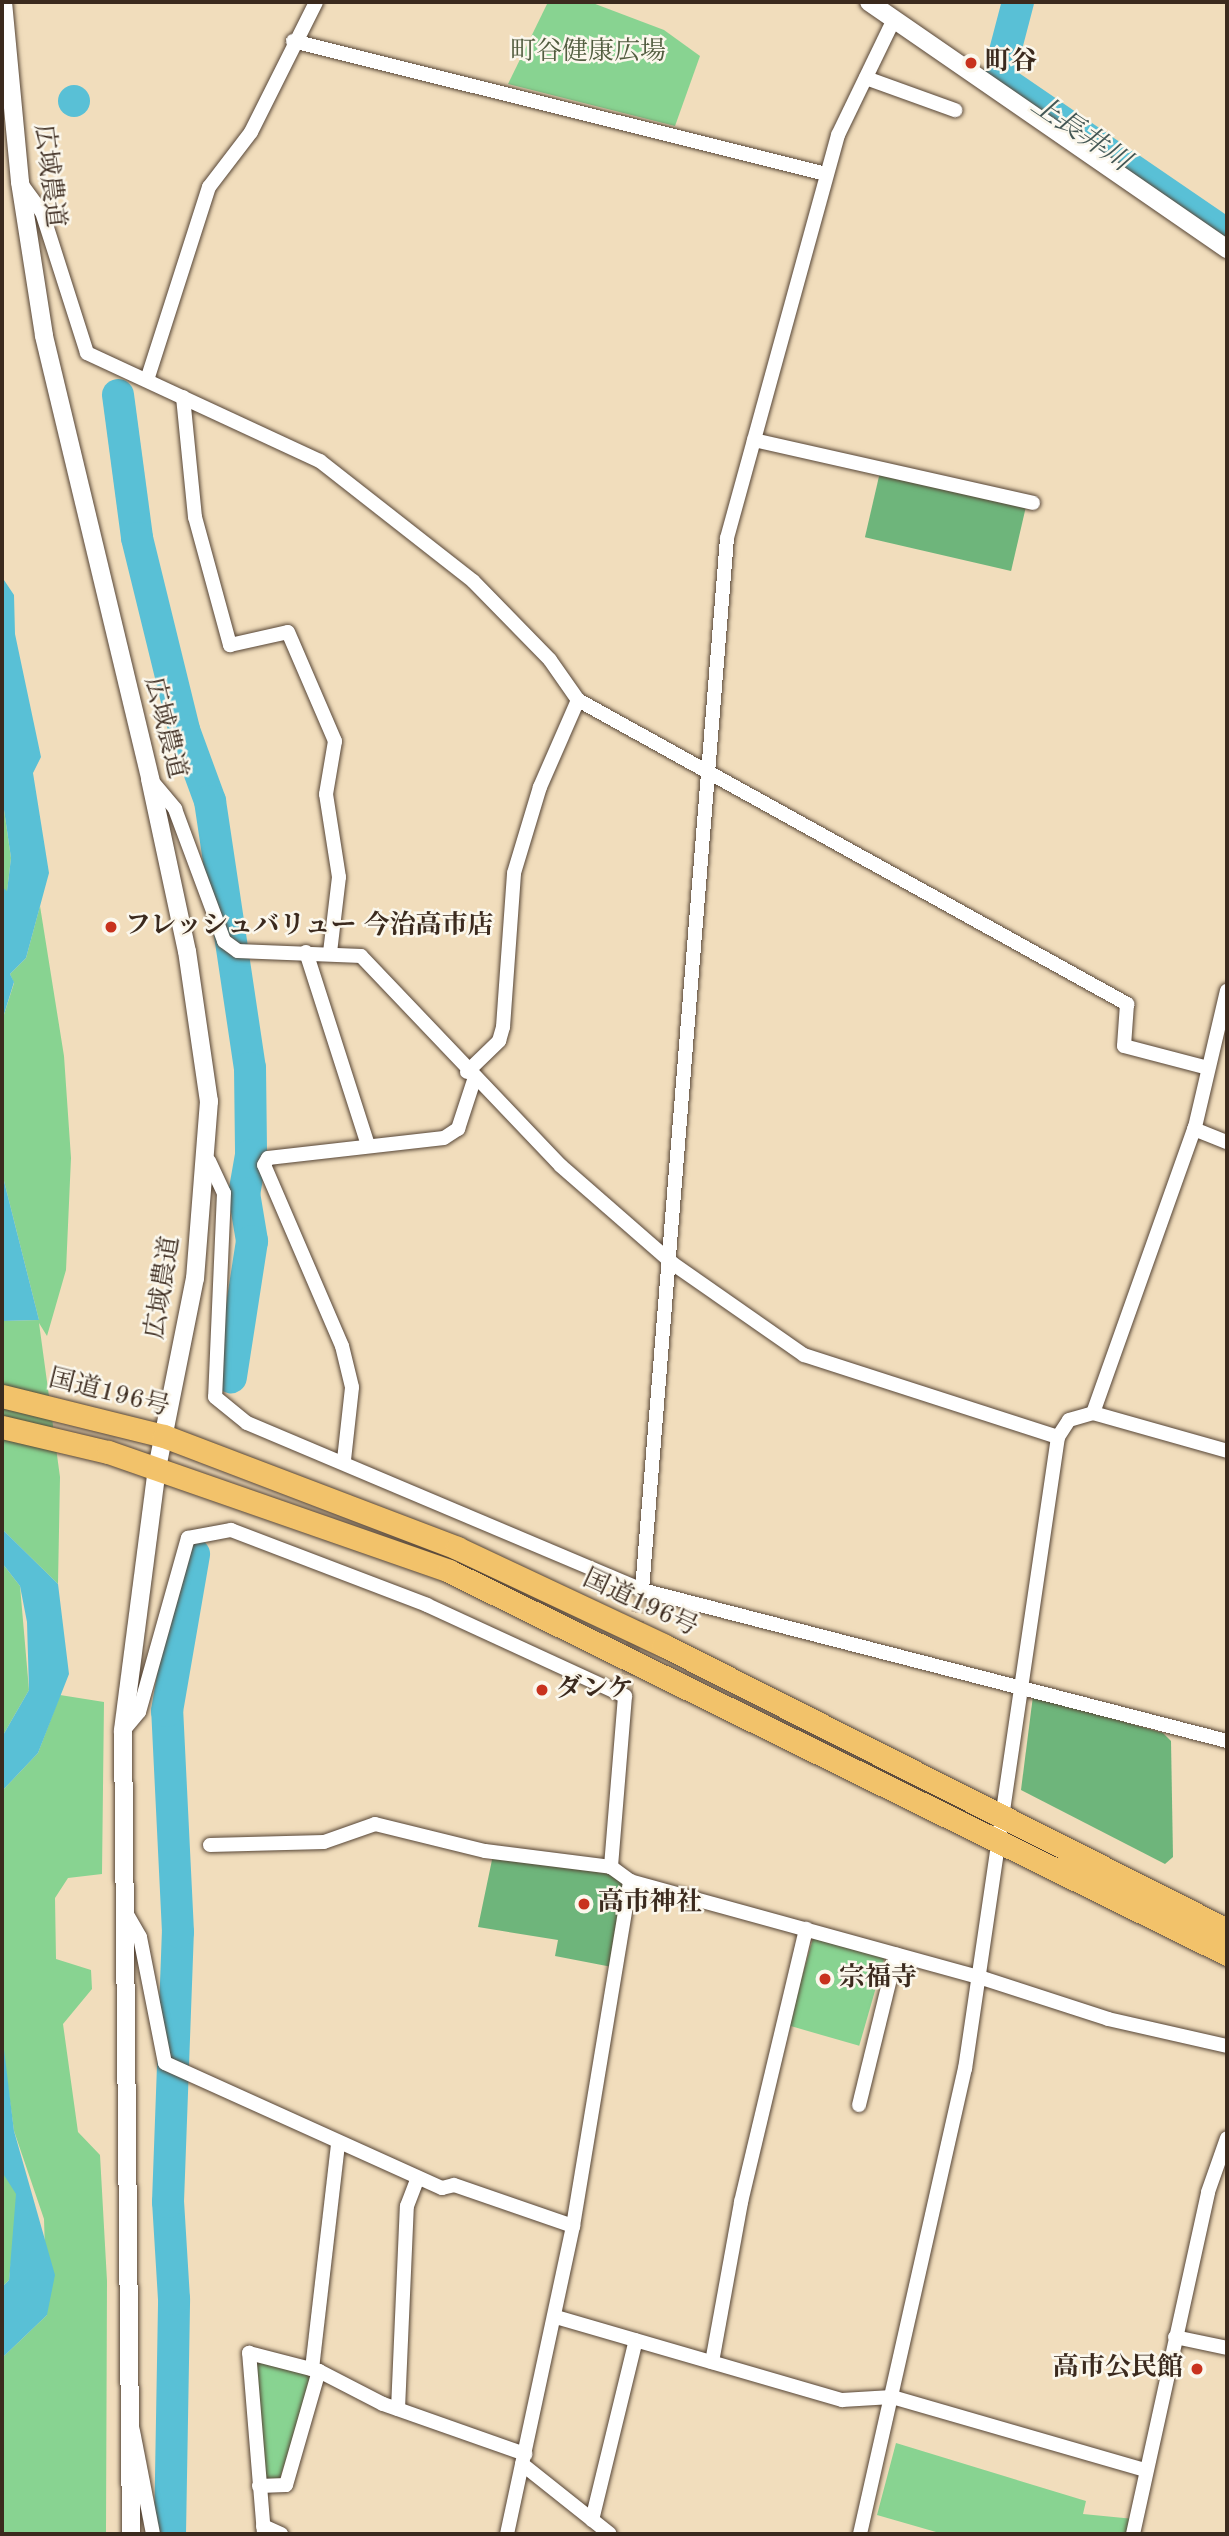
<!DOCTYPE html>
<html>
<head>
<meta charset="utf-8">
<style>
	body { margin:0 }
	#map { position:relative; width:1229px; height:2536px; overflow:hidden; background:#f1ddbc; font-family:"Old Standard TT","Noto Serif JP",serif }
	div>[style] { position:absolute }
	.green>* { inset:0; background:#88d391; transform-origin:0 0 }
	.forest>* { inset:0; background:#6eb57b; transform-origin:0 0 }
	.water>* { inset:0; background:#59c0d6 }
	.round { border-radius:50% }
	.river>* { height:32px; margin:-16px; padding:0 16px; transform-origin:16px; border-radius:16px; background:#59c0d6 }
	.minor-tunnel>* { height:14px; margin-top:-7px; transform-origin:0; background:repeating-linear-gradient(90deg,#cdb99c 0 14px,transparent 0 21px) }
	.roads { filter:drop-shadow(0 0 2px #564536) drop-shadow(0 0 2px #564536) }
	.minor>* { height:14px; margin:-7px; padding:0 7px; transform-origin:7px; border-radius:7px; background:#fff }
	.tertiary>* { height:18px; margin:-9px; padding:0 9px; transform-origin:9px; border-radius:9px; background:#fff }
	.trunk>* { height:23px; margin:-11.5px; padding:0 11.5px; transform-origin:11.5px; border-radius:11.5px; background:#f2c26a }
	.dots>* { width:19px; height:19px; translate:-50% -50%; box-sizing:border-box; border:4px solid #fbf7ec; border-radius:50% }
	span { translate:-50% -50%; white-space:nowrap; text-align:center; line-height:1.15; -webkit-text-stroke:5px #fbf7ec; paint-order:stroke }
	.park-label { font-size:26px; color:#525d40 }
	.poi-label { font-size:26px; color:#3b2a1e; font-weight:700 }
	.left { translate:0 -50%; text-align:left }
	.right { translate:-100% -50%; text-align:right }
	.street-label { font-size:26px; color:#3b2a1e }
	.water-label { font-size:28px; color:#445755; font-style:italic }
	.frame { position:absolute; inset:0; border:4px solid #3b2a1e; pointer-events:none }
</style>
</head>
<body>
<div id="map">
	<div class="green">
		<i style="clip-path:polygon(548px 2px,590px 2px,664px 30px,700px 56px,675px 126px,508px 84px)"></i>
		<i style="clip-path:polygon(2px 796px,11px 858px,7px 892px,2px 887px)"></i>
		<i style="clip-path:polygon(40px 906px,64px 1056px,71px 1158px,66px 1270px,47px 1336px,39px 1323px,60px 1477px,58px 1584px,2px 1529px,2px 1321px,39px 1320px,2px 1173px,2px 1021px,14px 983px,10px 974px,26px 958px)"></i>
		<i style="clip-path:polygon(2px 1563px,20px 1586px,29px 1690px,2px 1737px)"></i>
		<i style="clip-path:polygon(60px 1695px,104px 1702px,102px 1874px,68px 1878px,55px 1898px,56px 1959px,91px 1970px,92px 1989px,63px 2024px,78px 2132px,100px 2155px,107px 2281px,106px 2534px,2px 2534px,2px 2358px,47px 2315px,44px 2219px,14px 2131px,2px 2042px,2px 1791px,38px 1753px)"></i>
		<i style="left:814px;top:1935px;width:74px;height:94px;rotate:16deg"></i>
		<i style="clip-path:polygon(2px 2171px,19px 2194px,9px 2280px,2px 2287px)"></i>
		<i style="clip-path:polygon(254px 2360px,313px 2375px,280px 2478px,262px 2479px)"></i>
		<i style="clip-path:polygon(896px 2443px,1086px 2501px,1083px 2514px,1134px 2519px,1131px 2534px,943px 2534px,877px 2515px)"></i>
	</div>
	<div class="forest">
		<i style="left:880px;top:472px;width:150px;height:67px;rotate:13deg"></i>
		<i style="clip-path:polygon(1033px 1696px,1163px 1733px,1171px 1741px,1173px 1857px,1165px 1864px,1021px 1790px)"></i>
		<i style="clip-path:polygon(493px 1855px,610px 1874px,626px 1886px,612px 1967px,555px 1956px,558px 1940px,478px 1927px)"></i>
	</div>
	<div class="water">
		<i class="round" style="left:58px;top:85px;width:32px;height:32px"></i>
		<i style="clip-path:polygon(2px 577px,14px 595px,15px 634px,41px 757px,33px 773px,49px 873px,26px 958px,10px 974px,14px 982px,2px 1021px,2px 887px,7px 891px,11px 858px,2px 796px)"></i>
		<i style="clip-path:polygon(2px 1173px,39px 1320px,2px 1321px)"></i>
		<i style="clip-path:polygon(2px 1529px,58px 1584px,69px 1674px,38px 1753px,2px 1791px,2px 1737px,29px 1690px,27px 1622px,20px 1586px,2px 1563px)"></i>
		<i style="clip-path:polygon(2px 2033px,14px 2131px,55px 2275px,47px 2315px,2px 2358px,2px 2287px,9px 2280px,16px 2194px,2px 2172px)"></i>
	</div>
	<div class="river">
		<i style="left:1018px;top:2px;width:79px;rotate:104.7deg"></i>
		<i style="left:998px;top:78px;width:278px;rotate:34.4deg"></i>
		<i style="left:118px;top:395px;width:144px;rotate:82.4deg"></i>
		<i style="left:137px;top:538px;width:198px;rotate:76.2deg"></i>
		<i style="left:184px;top:730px;width:76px;rotate:69.9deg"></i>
		<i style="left:210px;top:801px;width:270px;rotate:81.5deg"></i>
		<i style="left:250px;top:1068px;width:87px;rotate:89.3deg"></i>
		<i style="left:251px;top:1155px;width:39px;rotate:100deg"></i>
		<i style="left:244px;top:1193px;width:49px;rotate:80.5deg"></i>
		<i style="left:252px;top:1241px;width:138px;rotate:98.8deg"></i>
		<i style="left:170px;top:2534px;width:235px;rotate:-89deg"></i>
		<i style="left:174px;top:2299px;width:97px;rotate:-93.5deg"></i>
		<i style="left:168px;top:2202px;width:270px;rotate:-87.9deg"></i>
		<i style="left:178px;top:1932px;width:221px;rotate:-92.8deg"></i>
		<i style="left:167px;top:1711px;width:159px;rotate:-80.2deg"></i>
	</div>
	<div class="minor-tunnel">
		<i style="left:625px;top:1696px;width:107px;rotate:-80.9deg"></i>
	</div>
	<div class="roads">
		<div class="minor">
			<i style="left:293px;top:41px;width:549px;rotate:14.01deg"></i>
			<i style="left:866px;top:78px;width:95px;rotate:19.8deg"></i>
			<i style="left:20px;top:182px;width:37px;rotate:54deg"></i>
			<i style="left:42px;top:212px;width:148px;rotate:72.3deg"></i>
			<i style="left:87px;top:353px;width:257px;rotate:24.9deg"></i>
			<i style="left:320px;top:461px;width:194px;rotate:38.1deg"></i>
			<i style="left:473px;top:581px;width:110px;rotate:45.7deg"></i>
			<i style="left:550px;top:660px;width:49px;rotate:55deg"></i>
			<i style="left:578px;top:700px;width:628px;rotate:28.97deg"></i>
			<i style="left:1127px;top:1004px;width:42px;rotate:94.1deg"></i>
			<i style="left:1124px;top:1046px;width:87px;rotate:14.7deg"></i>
			<i style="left:147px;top:380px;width:203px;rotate:-72.2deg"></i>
			<i style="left:209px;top:187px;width:69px;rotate:-52.6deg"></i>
			<i style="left:251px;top:132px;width:145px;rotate:-63.4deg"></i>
			<i style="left:183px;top:397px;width:121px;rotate:84.3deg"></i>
			<i style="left:195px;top:517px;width:133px;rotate:74.7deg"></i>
			<i style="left:230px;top:645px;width:59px;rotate:-12.6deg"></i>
			<i style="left:288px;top:632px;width:119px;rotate:66.7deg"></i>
			<i style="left:335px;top:741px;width:54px;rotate:99.6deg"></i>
			<i style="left:326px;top:794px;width:84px;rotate:81.1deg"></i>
			<i style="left:339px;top:877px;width:76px;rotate:96.8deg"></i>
			<i style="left:754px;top:440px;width:286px;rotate:12.7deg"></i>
			<i style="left:151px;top:780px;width:38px;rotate:50deg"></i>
			<i style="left:175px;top:809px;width:141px;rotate:69.6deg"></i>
			<i style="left:224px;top:941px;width:17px;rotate:36deg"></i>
			<i style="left:238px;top:951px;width:123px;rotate:2.3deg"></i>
			<i style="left:361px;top:956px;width:290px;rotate:46.4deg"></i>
			<i style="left:561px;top:1166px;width:147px;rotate:41.1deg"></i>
			<i style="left:672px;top:1263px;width:161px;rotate:34.9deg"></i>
			<i style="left:804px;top:1355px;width:267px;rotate:17.9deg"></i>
			<i style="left:306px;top:952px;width:203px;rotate:72.2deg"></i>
			<i style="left:467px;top:1072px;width:45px;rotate:-44.1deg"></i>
			<i style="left:499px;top:1041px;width:15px;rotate:-74deg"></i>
			<i style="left:503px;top:1027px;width:154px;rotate:-85.9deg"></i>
			<i style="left:514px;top:873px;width:90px;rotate:-73.2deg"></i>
			<i style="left:540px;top:787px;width:95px;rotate:-66.4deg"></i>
			<i style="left:1194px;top:1129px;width:35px;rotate:22deg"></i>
			<i style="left:209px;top:1161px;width:35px;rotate:65deg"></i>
			<i style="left:224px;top:1193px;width:204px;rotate:92.5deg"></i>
			<i style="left:215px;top:1397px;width:41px;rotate:39.1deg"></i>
			<i style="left:247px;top:1423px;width:429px;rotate:22.9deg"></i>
			<i style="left:642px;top:1590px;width:604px;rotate:14.47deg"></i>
			<i style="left:1093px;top:1413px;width:304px;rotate:-70.4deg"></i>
			<i style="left:1195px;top:1127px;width:140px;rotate:-76.8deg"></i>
			<i style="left:344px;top:1460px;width:73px;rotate:-83.7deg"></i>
			<i style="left:352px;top:1387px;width:42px;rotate:-103.7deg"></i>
			<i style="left:342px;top:1346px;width:197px;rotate:-113.3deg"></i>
			<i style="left:264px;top:1165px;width:8px;rotate:-60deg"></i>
			<i style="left:268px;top:1158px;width:177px;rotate:-6.5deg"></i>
			<i style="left:444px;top:1138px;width:17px;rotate:-33deg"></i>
			<i style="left:458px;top:1129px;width:52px;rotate:-71.9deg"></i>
			<i style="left:642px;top:1590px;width:1055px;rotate:-85.38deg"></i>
			<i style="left:727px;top:538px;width:418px;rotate:-74.6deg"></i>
			<i style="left:838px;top:135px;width:129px;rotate:-64.2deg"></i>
			<i style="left:123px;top:1731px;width:25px;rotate:-50deg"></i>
			<i style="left:139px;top:1712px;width:181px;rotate:-74.3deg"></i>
			<i style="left:188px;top:1538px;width:44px;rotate:-10.5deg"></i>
			<i style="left:231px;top:1530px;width:210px;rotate:20.9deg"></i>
			<i style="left:427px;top:1605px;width:218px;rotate:24.7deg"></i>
			<i style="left:625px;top:1696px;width:172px;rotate:94.7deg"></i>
			<i style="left:611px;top:1867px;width:24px;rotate:36deg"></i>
			<i style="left:630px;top:1881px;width:359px;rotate:15.4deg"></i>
			<i style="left:976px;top:1976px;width:139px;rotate:18deg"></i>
			<i style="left:1108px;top:2019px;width:122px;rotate:12.8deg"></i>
			<i style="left:210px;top:1845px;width:114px;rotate:-1.5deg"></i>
			<i style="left:324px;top:1842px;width:54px;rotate:-19.4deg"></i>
			<i style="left:375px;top:1824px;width:113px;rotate:13.8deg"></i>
			<i style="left:485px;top:1851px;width:127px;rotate:7.2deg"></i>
			<i style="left:125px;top:1911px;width:30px;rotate:60deg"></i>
			<i style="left:140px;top:1937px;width:128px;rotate:78.8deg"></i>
			<i style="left:165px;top:2063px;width:304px;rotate:24.3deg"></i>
			<i style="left:442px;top:2188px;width:12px;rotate:-14deg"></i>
			<i style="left:454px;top:2185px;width:126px;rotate:19deg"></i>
			<i style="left:859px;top:2105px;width:155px;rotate:-76.2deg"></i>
			<i style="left:556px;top:2317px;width:298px;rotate:16.2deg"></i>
			<i style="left:842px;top:2400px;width:50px;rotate:-3.4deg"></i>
			<i style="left:892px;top:2397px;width:263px;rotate:16.1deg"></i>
			<i style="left:1175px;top:2337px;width:53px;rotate:11.9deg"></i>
			<i style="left:712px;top:2362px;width:163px;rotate:-79.7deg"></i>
			<i style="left:741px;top:2202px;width:281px;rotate:-76.6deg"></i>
			<i style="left:312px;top:2369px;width:226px;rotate:-83.4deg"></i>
			<i style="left:398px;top:2409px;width:203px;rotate:-87.5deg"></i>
			<i style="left:407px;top:2206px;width:30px;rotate:-69deg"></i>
			<i style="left:133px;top:2431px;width:105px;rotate:79deg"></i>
			<i style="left:522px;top:2464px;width:112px;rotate:38.5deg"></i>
			<i style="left:259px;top:2486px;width:27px;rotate:-2deg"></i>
			<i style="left:286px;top:2485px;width:119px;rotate:-73.9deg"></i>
			<i style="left:592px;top:2520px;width:185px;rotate:-76.3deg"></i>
			<i style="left:263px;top:2526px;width:20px;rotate:24deg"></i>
			<i style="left:264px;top:2534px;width:182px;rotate:-94.7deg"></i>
			<i style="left:249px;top:2353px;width:72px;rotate:14.4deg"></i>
			<i style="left:319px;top:2371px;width:72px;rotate:27.3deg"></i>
			<i style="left:383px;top:2404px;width:151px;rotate:19.4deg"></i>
			<i style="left:507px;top:2534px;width:315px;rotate:-77.9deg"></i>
			<i style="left:573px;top:2226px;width:350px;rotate:-80.6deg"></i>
			<i style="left:860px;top:2534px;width:477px;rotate:-77.3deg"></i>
			<i style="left:965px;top:2069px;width:639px;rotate:-81.63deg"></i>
			<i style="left:1058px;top:1437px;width:20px;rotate:-57deg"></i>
			<i style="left:1069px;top:1420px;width:25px;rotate:-16deg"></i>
			<i style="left:1093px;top:1413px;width:139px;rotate:15.8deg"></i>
			<i style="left:1133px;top:2534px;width:350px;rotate:-77.6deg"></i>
			<i style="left:1208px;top:2192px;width:57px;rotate:-70.6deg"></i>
		</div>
		<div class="tertiary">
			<i style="left:3px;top:2px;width:181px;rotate:84.6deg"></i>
			<i style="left:20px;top:182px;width:156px;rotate:81.1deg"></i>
			<i style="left:44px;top:336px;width:456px;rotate:76.5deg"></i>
			<i style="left:150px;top:779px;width:176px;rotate:77.9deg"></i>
			<i style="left:187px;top:951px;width:152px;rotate:81.7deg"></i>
			<i style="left:209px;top:1101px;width:178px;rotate:94.5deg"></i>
			<i style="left:195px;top:1278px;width:194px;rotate:101.3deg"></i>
			<i style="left:157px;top:1468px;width:265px;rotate:97.4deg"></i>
			<i style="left:123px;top:1731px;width:803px;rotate:89.43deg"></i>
			<i style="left:869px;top:2px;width:435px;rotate:34.6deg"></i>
		</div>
		<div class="trunk">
			<i style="left:2px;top:1396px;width:167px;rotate:13.9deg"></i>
			<i style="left:164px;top:1436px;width:314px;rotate:20.9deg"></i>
			<i style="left:457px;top:1548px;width:228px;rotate:25.2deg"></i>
			<i style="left:663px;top:1645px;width:632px;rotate:26.81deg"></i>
			<i style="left:2px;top:1427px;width:109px;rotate:13.3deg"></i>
			<i style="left:108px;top:1452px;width:361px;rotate:19.2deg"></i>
			<i style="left:449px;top:1571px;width:867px;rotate:26.21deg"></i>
		</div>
	</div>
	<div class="dots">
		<i style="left:971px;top:63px;background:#c8321e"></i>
		<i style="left:111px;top:927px;background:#c8321e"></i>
		<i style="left:542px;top:1690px;background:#c8321e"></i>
		<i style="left:584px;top:1904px;background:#c8321e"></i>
		<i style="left:825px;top:1979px;background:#c8321e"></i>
		<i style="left:1197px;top:2369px;background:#c8321e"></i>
	</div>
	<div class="park-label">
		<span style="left:588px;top:53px">町谷健康広場</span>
	</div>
	<div class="poi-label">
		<span class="left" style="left:985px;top:63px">町谷</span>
		<span class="left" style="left:125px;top:927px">フレッシュバリュー 今治高市店</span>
		<span class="left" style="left:556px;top:1690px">ダンケ</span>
		<span class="left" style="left:598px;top:1904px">高市神社</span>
		<span class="left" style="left:839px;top:1979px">宗福寺</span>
		<span class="right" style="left:1183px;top:2369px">高市公民館</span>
	</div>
	<div class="street-label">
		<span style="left:48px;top:176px;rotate:83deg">広域農道</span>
		<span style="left:164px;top:728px;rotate:76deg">広域農道</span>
		<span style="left:164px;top:1288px;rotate:-81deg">広域農道</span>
		<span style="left:109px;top:1394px;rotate:14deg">国道196号</span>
		<span style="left:640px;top:1604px;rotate:25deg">国道196号</span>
	</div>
	<div class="water-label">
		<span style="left:1080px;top:134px;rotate:34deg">上長井川</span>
	</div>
	<div class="frame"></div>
</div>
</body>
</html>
